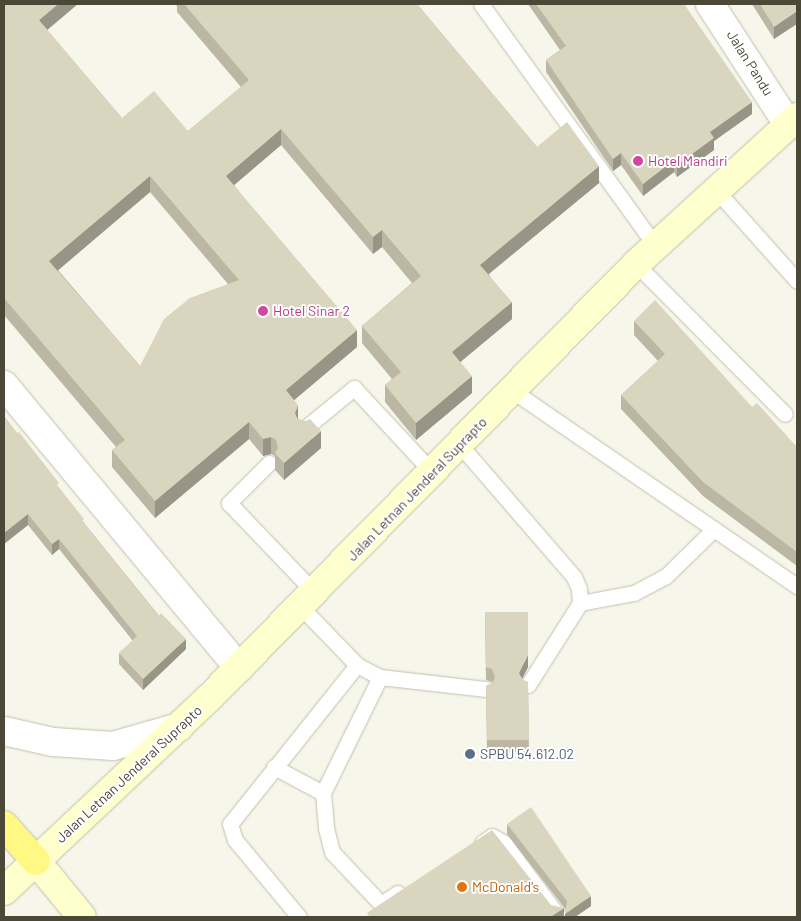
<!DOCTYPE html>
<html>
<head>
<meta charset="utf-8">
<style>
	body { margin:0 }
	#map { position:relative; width:801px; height:921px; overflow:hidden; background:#f6f6eb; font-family:Barlow,sans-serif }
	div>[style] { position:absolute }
	.roads { filter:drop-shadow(0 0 1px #c2c1ac) drop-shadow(0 0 1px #c2c1ac) }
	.service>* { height:15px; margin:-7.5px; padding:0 7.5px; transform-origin:7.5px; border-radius:7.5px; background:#fff }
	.minor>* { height:28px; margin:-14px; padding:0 14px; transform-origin:14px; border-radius:14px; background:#fff }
	.tertiary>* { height:28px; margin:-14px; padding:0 14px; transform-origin:14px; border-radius:14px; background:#fff }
	.secondary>* { height:28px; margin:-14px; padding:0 14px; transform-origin:14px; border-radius:14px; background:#feffcc }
	.trunk>* { height:28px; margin:-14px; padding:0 14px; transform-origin:14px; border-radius:14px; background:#fff884 }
	.wall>* { inset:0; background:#bbb7a4 }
	.shaded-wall>* { inset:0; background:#989586 }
	.building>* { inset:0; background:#d9d5bf }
	.dots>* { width:14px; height:14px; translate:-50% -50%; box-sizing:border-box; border:2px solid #fff; border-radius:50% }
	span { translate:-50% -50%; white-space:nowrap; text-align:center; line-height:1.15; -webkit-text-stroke:4px #fff; paint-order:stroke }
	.street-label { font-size:14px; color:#4b4838 }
	.hotel-label { font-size:14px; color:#b23c85 }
	.left { translate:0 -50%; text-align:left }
	.service-label { font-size:14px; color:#4e5e75 }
	.food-label { font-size:14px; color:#c56008 }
	.frame { position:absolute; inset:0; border:5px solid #4b4838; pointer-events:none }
</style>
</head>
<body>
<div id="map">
	<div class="roads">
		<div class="service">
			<i style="left:481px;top:4px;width:299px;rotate:54.2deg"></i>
			<i style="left:716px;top:190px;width:122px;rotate:48.3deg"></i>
			<i style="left:636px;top:264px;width:211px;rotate:45.2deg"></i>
			<i style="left:513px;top:391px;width:345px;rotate:34.5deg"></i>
			<i style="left:304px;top:429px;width:65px;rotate:-39.4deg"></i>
			<i style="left:354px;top:388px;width:116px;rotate:47.1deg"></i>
			<i style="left:460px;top:445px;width:174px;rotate:49.2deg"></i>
			<i style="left:574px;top:577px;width:13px;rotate:67deg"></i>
			<i style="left:579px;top:589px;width:14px;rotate:86deg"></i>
			<i style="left:580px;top:603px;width:97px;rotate:122.4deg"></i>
			<i style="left:269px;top:463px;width:57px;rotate:135deg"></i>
			<i style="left:229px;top:503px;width:124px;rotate:46.3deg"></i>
			<i style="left:580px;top:603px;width:55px;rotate:-10.5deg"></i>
			<i style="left:634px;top:593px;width:36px;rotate:-28deg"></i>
			<i style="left:666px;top:576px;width:67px;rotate:-44.4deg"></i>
			<i style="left:301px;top:607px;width:81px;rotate:46deg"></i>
			<i style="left:357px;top:665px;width:26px;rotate:28deg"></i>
			<i style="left:380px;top:677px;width:107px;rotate:6.5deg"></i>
			<i style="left:380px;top:677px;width:129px;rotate:116.2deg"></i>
			<i style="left:323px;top:793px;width:35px;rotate:85deg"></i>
			<i style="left:326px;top:828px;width:25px;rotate:76deg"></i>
			<i style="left:332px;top:852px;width:71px;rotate:46.7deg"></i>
			<i style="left:381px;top:904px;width:20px;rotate:-33deg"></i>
			<i style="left:274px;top:767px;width:55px;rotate:28deg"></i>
			<i style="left:482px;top:843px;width:12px;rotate:-35deg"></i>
			<i style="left:492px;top:836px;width:14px;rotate:30deg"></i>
			<i style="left:504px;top:843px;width:92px;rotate:53.4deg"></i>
			<i style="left:299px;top:917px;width:100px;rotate:-129.7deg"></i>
			<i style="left:235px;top:840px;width:17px;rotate:-107deg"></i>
			<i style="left:230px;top:824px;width:203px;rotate:-51.4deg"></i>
		</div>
		<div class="minor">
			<i style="left:710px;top:4px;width:143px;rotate:57deg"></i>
		</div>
		<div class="tertiary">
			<i style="left:4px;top:385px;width:368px;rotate:50.3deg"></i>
			<i style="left:4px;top:731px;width:50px;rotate:12.7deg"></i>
			<i style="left:53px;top:742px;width:60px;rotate:3.8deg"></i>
			<i style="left:113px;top:746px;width:69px;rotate:-16.1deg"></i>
		</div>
		<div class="secondary">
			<i style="left:36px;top:861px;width:72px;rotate:50.6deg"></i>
			<i style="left:4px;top:891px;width:282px;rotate:-43.3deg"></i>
			<i style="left:209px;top:698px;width:609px;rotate:-45.47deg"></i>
			<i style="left:636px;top:264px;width:218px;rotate:-42.4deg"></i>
		</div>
		<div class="trunk">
			<i style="left:4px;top:825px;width:48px;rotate:48.4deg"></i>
		</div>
	</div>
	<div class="wall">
		<i style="clip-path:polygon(evenodd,4px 4px,47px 30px,122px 118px,188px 131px,241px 87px,177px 12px,177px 6px,175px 4px,417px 4px,537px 147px,599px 183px,489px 274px,512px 319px,460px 362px,472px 393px,416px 440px,385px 402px,385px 385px,392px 379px,362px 343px,362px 326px,412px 283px,382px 247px,373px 254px,281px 145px,234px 185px,357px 347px,294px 400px,298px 419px,321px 448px,284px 480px,275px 470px,275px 456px,271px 454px,263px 456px,249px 439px,155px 518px,112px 467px,112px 450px,116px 447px,4px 315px,4px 4px,150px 192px,228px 284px,140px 366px,58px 270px,150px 192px)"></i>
		<i style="clip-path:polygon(528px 4px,684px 4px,752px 114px,714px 141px,714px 150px,677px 177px,674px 172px,643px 196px,621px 165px,613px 171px,546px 72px,546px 60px,560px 50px)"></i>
		<i style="clip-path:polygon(752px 4px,797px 4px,774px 39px)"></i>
		<i style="clip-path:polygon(634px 321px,752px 407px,796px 446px,797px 445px,797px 566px,703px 496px,621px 409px,621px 395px,658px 361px,634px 335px)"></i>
		<i style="clip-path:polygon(4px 416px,59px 488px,84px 523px,186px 649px,143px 690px,119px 664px,119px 653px,133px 641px,59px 549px,52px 555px,28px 525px,4px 544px)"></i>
		<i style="clip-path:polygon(485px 612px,528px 667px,522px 679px,523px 680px,528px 682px,529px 752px,487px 753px,486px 686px,492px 683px,492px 682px,486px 680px)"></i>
		<i style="clip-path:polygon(507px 824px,591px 906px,575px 917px,565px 917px,566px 910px,507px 834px)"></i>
	</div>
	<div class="shaded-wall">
		<i style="clip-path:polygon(58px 4px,78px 4px,39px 37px,39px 20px)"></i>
		<i style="clip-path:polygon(797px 11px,797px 24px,774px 39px,774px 27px)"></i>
		<i style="clip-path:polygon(752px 102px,752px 114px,714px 141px,714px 150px,677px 177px,677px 165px,710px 132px)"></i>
		<i style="clip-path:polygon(281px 129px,281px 145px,226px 192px,226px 176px)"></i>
		<i style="clip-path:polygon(621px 153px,621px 165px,613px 171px,613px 159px)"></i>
		<i style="clip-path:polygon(674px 160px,674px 172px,643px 196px,643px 184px)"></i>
		<i style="clip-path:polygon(599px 166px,599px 183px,480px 281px,480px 265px)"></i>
		<i style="clip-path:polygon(150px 176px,150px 192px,49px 278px,49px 261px)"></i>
		<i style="clip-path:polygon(382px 230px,382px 247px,373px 254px,373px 237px)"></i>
		<i style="clip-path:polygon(512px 302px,512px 319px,452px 369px,452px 352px)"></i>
		<i style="clip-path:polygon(357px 330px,357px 347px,286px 407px,286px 390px)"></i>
		<i style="clip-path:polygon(472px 376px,472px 393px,416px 440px,416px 423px)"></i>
		<i style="clip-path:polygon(298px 405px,298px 422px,295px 413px)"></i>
		<i style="clip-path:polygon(249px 422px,249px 439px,155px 518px,155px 501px)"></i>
		<i style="clip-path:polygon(321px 431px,321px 448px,284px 480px,284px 463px)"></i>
		<i style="clip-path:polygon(271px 437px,271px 454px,263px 456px,263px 439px)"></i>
		<i style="clip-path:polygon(28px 514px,28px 525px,4px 544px,4px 533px)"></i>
		<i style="clip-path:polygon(59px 539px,59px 549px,52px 555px,52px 544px)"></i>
		<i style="clip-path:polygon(186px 639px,186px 649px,143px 690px,143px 679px)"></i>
		<i style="clip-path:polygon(528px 655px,528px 667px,519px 685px,519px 673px)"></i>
		<i style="clip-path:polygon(591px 896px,591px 906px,575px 917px,565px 917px,565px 914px)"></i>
		<i style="clip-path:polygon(564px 908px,564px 917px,550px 917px)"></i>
	</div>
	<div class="building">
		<i style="clip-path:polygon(evenodd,4px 4px,58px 4px,39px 20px,122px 118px,154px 91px,188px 131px,249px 80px,184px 4px,417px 4px,537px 147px,567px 122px,599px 166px,480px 265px,512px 302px,452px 352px,472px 376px,416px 423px,385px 385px,401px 372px,362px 326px,421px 276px,382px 230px,373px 237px,281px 129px,226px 176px,357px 330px,286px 390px,298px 405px,295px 413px,297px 418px,305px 421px,310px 419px,321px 431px,284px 463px,275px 453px,278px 448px,276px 440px,271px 437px,263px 439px,249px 422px,155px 501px,112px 450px,125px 440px,4px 298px,4px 4px,150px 176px,239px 280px,190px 298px,164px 319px,140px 366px,49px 261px,150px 176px)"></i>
		<i style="clip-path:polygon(536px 4px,684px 4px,752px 102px,710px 132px,714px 138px,677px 165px,674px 160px,643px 184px,621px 153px,613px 159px,546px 60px,566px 46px)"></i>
		<i style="clip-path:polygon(760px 4px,797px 4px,797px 11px,774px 27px)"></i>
		<i style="clip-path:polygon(655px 300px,752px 407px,757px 403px,796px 446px,797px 445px,797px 552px,703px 482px,621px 395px,665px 354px,634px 321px)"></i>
		<i style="clip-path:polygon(4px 416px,17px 433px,19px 432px,59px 483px,57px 485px,84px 519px,82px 521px,159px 616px,161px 613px,186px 639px,143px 679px,119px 653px,137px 636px,59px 539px,52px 544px,28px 514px,4px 533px)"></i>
		<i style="clip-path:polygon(485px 612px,528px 612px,528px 655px,519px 673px,523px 680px,528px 682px,529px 740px,487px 740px,486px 686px,493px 682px,495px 677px,492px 669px,486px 667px)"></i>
		<i style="clip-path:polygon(531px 807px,591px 896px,565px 914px,567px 901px,507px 824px)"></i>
		<i style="clip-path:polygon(492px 830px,551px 905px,564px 908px,550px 917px,370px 917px,367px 913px)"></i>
	</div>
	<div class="dots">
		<i style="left:638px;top:161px;background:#d1479c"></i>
		<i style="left:263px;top:311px;background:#d1479c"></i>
		<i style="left:470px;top:754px;background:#5c6f8a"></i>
		<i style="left:462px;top:887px;background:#e8710a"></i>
	</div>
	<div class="street-label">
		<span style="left:750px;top:63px;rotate:58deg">Jalan Pandu</span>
		<span style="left:417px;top:489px;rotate:-46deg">Jalan Letnan Jenderal Suprapto</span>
		<span style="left:129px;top:774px;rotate:-43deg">Jalan Letnan Jenderal Suprapto</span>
	</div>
	<div class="hotel-label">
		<span class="left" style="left:648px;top:161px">Hotel Mandiri</span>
		<span class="left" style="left:273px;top:311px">Hotel Sinar 2</span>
	</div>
	<div class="service-label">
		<span class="left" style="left:480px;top:754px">SPBU 54.612.02</span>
	</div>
	<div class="food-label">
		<span class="left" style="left:472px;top:887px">McDonald's</span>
	</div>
	<div class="frame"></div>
</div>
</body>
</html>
